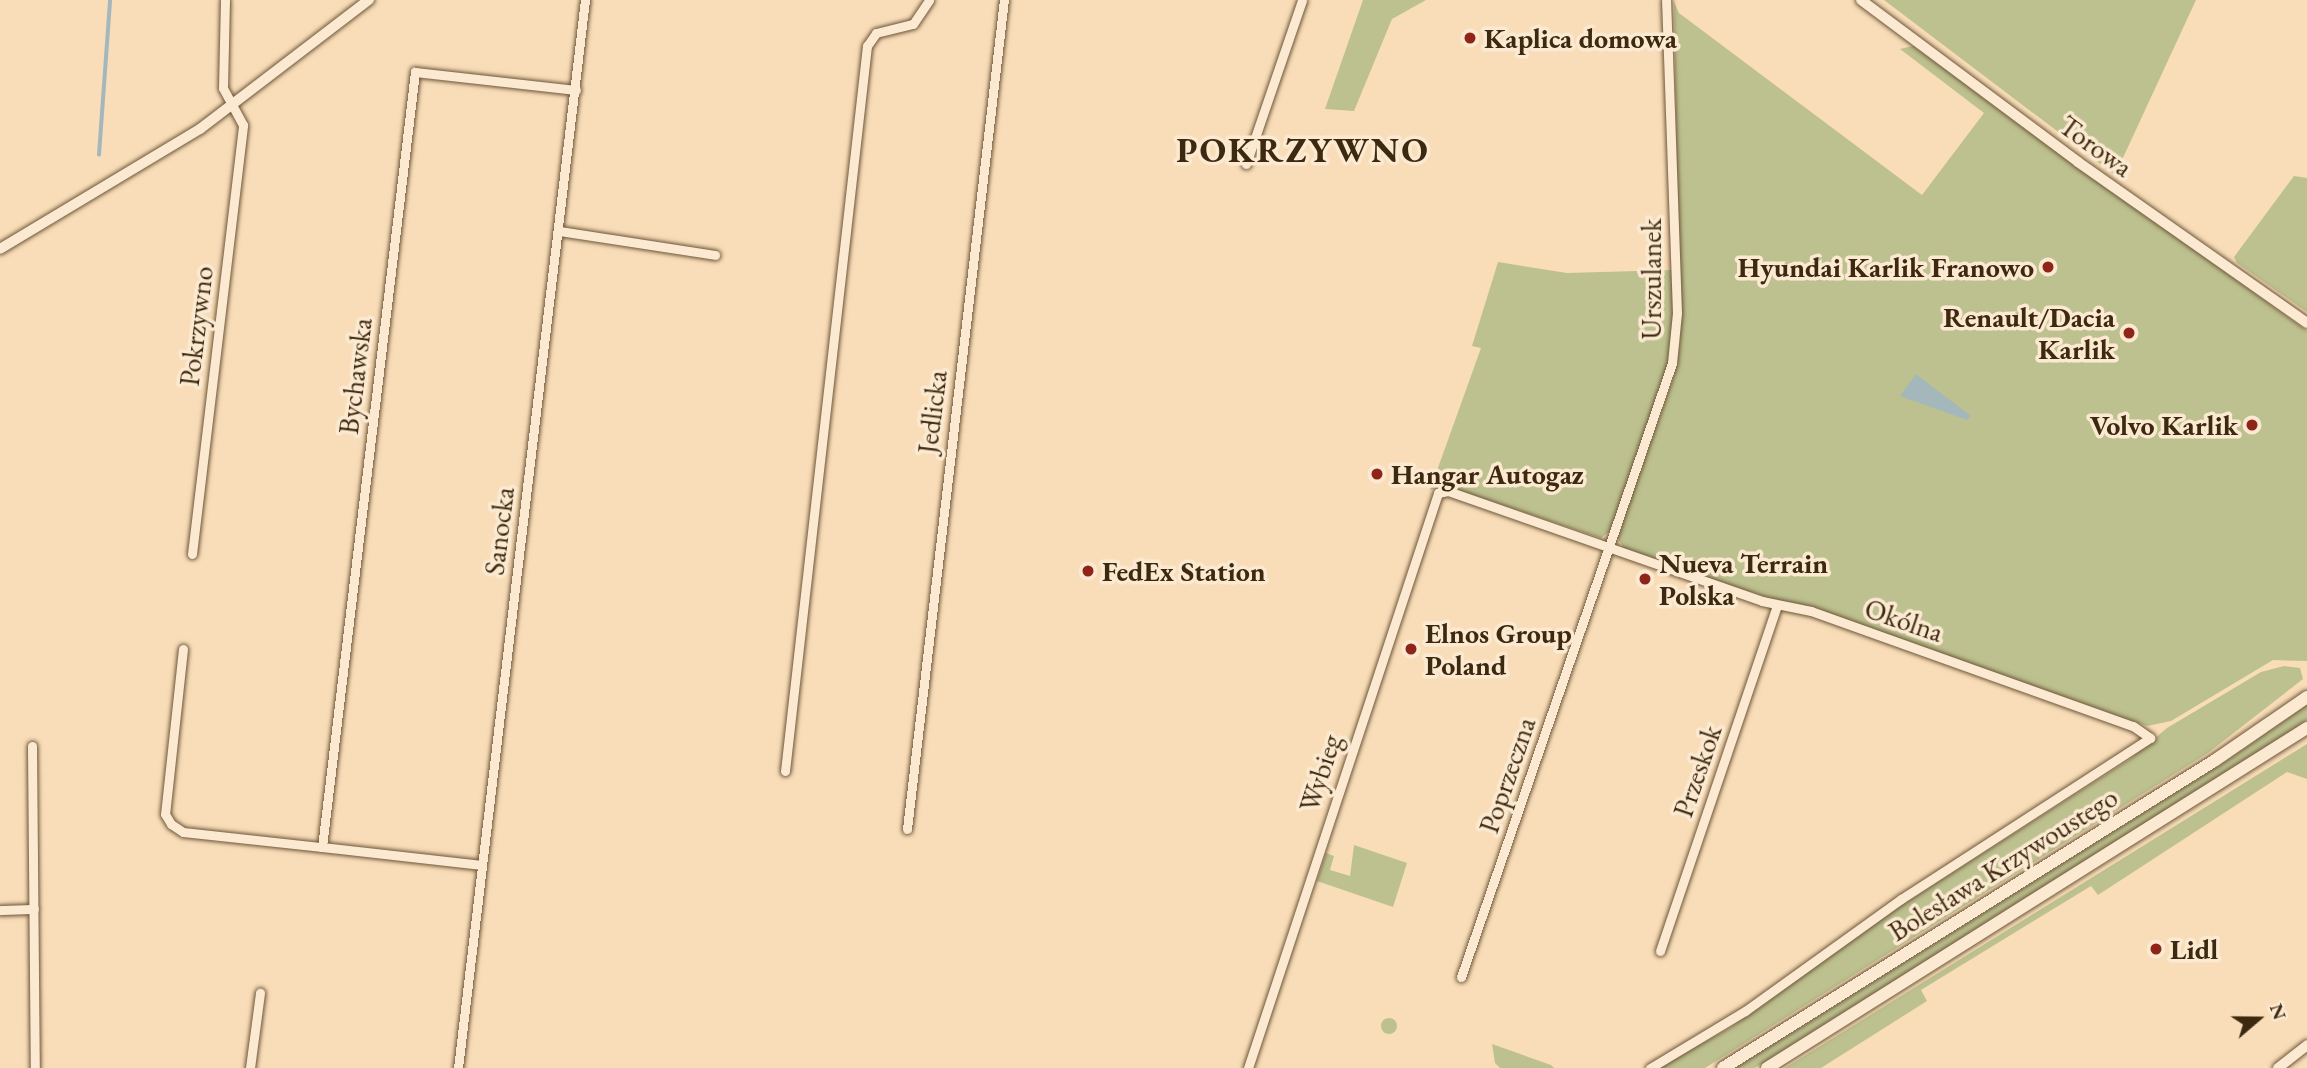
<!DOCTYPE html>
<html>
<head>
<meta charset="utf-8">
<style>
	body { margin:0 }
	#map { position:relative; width:2307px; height:1068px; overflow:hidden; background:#f9ddb8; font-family:"EB Garamond",serif }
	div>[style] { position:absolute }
	.green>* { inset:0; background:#bdc18f }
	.round { border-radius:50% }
	.water>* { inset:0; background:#a4b8bb }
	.stream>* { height:3.5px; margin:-1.75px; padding:0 1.75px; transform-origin:1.75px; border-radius:1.75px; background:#a4b8bb }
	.roads { filter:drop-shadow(0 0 2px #6c5639) drop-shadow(0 0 2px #6c5639) }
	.minor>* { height:9px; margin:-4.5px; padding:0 4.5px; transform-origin:4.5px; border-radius:4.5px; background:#fbe9d1 }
	.tertiary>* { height:10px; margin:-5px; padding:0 5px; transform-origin:5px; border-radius:5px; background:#fbe9d1 }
	.secondary>* { height:12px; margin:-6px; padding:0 6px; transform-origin:6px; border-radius:6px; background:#fbe9d1 }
	.dots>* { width:19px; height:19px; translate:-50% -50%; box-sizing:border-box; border:4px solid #fbe9d1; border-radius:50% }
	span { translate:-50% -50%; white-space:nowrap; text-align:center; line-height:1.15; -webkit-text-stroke:7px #fbe9d1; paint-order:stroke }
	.poi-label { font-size:28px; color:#3d290f; font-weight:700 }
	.left { translate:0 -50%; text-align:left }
	.right { translate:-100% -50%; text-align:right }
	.street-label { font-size:28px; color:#3d290f }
	.district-label { font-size:35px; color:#3d290f; font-weight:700; letter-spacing:2px }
	.north { position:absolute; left:2223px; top:984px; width:70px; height:70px; -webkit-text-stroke:5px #fbe9d1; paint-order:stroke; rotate:70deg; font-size:19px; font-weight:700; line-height:28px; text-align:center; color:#3d290f }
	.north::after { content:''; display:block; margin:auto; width:24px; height:32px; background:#3d290f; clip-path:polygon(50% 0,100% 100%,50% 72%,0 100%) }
</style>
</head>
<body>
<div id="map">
	<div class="green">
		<i style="clip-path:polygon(1363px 0,1426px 0,1392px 19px,1354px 111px,1325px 109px)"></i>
		<i style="clip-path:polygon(1884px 0,2196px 0,2115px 175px)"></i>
		<i style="clip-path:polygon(1674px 2px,1679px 13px,1922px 195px,1984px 113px,1900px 49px,1913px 46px,2307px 331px,2307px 661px,2273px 660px,2171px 721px,2147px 726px,1904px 641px,1626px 552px,1617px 537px,1673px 379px,1680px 343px)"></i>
		<i style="clip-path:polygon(2294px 176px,2307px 178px,2307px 312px,2237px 263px,2234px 257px)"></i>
		<i style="clip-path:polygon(1498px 262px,1567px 273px,1672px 270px,1673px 330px,1668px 368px,1610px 531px,1601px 538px,1449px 487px,1430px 490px,1481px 348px,1472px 346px)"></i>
		<i style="clip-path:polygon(2284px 666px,2300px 668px,2303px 679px,2208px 753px,1705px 1068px,1658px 1068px,1730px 1028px,1893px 911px,2129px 760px,2167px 728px,2261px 672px)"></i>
		<i style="clip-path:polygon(2307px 705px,2307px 720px,2270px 745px,1755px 1068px,1735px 1068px,2226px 761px)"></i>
		<i style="clip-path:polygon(2307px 744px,2307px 779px,2287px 772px,2098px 895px,2091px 886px,1921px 990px,1927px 1001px,1821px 1068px,1785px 1068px)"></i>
		<i style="clip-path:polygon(1354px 845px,1407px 863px,1393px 907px,1317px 881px,1326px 853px,1334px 856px,1330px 870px,1350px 876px)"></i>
		<i class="round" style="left:1381px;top:1018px;width:16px;height:16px"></i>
		<i style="clip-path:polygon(1492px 1044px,1551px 1065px,1554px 1068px,1500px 1068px,1495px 1063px)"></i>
	</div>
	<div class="water">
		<i style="clip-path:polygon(1916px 374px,1971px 416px,1967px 420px,1900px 396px)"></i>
	</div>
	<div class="stream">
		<i style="left:99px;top:155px;width:155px;rotate:-85.9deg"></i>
	</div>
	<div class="roads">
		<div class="minor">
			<i style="left:1246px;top:164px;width:173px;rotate:-71.1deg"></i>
			<i style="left:559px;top:231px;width:158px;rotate:8.7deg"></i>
			<i style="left:192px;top:554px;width:432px;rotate:-83.2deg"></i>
			<i style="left:243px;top:125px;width:42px;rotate:-118.4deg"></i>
			<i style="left:223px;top:88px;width:88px;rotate:-88.7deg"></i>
			<i style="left:183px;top:649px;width:166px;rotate:96.2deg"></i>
			<i style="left:165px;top:814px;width:12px;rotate:59deg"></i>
			<i style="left:171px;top:824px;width:14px;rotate:34deg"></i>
			<i style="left:183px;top:832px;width:140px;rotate:6.2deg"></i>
			<i style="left:32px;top:746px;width:322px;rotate:89.5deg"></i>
			<i style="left:785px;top:771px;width:730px;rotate:-83.55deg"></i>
			<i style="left:867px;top:46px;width:16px;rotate:-55deg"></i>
			<i style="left:876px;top:33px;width:38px;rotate:-14deg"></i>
			<i style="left:913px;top:24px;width:29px;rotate:-56deg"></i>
			<i style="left:907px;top:829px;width:835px;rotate:-83.33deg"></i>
			<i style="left:482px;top:865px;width:161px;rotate:-173.6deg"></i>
			<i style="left:322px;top:847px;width:781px;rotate:-83.16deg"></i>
			<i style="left:415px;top:72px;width:162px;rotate:6.4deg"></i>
			<i style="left:0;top:910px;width:34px;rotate:-2deg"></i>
			<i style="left:1660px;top:951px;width:365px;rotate:-71.3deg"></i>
			<i style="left:1461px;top:977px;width:649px;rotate:-71.03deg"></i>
			<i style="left:1672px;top:363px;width:50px;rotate:-84.3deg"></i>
			<i style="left:1677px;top:313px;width:313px;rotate:-92deg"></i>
			<i style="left:250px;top:1068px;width:76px;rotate:-82.4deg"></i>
			<i style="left:458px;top:1068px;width:1076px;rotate:-83.22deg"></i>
			<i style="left:1248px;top:1068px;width:606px;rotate:-71.71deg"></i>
			<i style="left:1438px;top:493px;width:10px;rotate:-11deg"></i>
			<i style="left:1448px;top:491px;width:333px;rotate:19.3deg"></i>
			<i style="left:1762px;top:601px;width:50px;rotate:11.5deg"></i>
			<i style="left:1811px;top:611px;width:342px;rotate:19.7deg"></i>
			<i style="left:2133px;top:726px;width:21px;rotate:35deg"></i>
			<i style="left:2150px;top:738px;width:297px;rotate:147.1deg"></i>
			<i style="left:1901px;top:899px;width:192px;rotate:144.3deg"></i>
			<i style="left:1745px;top:1011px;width:111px;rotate:149deg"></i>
		</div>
		<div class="tertiary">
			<i style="left:1861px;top:0;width:271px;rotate:36.7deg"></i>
			<i style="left:2078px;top:162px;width:280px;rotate:35.1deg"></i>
			<i style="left:0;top:249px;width:233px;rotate:-31deg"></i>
			<i style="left:200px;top:129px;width:213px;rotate:-37.4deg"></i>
			<i style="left:2278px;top:1068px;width:37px;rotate:-38deg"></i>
		</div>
		<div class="secondary">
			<i style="left:1723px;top:1068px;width:579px;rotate:-32.02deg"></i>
			<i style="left:2214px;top:761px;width:113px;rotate:-34.5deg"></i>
			<i style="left:1767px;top:1068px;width:638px;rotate:-32.2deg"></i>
		</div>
	</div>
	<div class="dots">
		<i style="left:1470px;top:38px;background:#8f2418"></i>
		<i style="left:2048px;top:267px;background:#8f2418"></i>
		<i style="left:2129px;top:333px;background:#8f2418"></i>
		<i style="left:2252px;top:425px;background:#8f2418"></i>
		<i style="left:1377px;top:474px;background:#8f2418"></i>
		<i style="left:1088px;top:571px;background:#8f2418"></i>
		<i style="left:1645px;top:579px;background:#8f2418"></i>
		<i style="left:1411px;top:649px;background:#8f2418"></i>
		<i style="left:2156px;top:949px;background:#8f2418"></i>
	</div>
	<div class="poi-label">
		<span class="left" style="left:1484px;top:38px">Kaplica domowa</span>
		<span class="right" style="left:2034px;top:267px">Hyundai Karlik Franowo</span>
		<span class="right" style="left:2115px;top:333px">Renault/Dacia<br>Karlik</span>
		<span class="right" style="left:2238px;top:425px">Volvo Karlik</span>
		<span class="left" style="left:1391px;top:474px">Hangar Autogaz</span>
		<span class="left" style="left:1659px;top:579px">Nueva Terrain<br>Polska</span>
		<span class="left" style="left:1102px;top:571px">FedEx Station</span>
		<span class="left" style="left:1425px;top:649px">Elnos Group<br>Poland</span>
		<span class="left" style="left:2170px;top:949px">Lidl</span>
	</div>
	<div class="street-label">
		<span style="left:2096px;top:146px;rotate:36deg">Torowa</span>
		<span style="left:1651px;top:279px;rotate:-90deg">Urszulanek</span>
		<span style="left:196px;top:326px;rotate:-83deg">Pokrzywno</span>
		<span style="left:355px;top:376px;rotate:-83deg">Bychawska</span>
		<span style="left:932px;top:412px;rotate:-83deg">Jedlicka</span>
		<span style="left:499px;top:531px;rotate:-83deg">Sanocka</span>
		<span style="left:1904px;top:620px;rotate:19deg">Okólna</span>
		<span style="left:1697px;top:771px;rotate:-71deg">Przeskok</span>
		<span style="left:1320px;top:773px;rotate:-72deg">Wybieg</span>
		<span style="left:1507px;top:775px;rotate:-71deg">Poprzeczna</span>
		<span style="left:2003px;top:864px;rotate:-32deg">Bolesława Krzywoustego</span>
	</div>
	<div class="district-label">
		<span style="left:1303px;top:150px">POKRZYWNO</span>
	</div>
	<div class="north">N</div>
</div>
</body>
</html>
